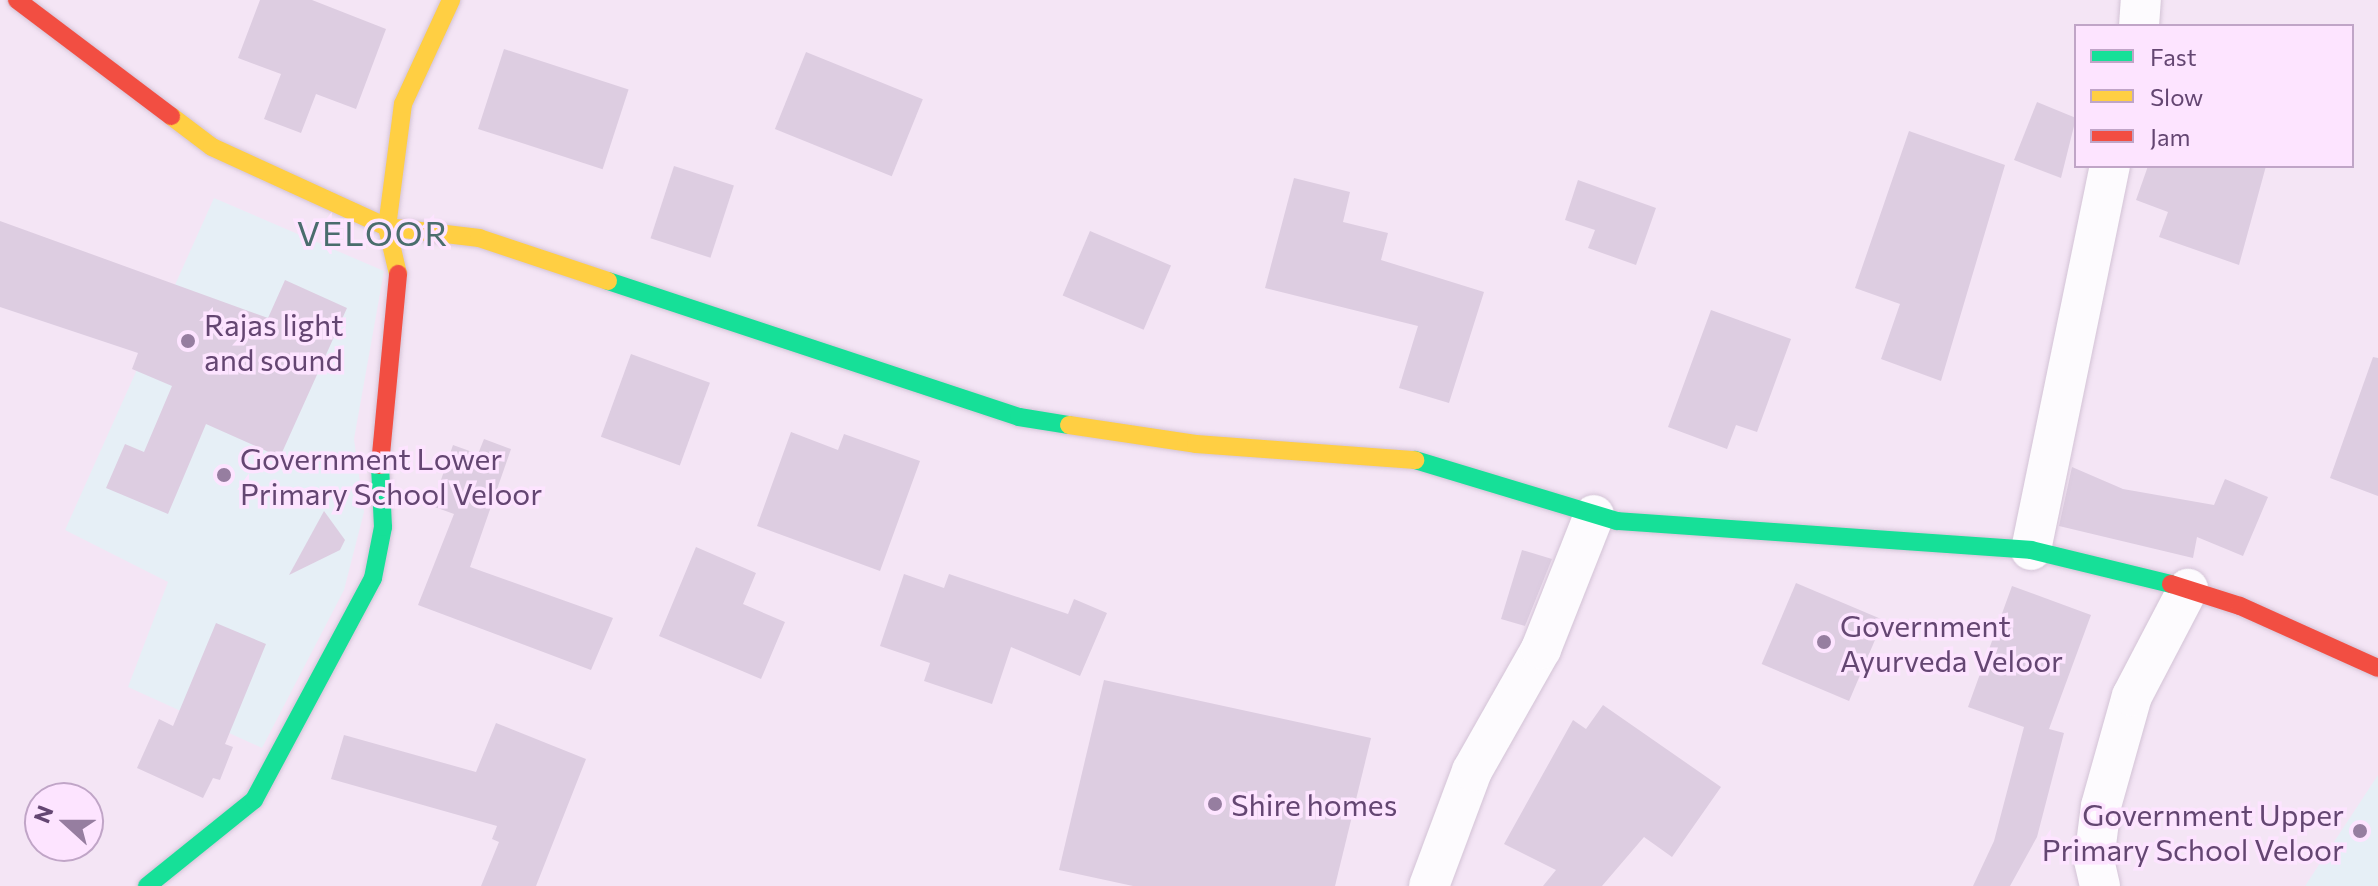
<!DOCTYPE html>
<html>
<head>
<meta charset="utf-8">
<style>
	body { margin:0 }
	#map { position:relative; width:2378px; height:886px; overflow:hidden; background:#f4e5f5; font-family:Commissioner,sans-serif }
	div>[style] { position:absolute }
	.education>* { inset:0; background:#e6eff6 }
	.building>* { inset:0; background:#ddcde1; transform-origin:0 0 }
	.roads { filter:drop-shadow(0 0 2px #d3c3d6) drop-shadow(0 0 2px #d3c3d6) }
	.street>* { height:40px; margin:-20px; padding:0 20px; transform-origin:20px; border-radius:20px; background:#fdfbfe }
	.fast>* { height:18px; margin:-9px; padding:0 9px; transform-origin:9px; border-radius:9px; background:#16e098 }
	.slow>* { height:18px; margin:-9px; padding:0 9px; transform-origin:9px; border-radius:9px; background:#ffcf43 }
	.jam>* { height:18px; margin:-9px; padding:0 9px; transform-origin:9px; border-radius:9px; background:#f24e42 }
	.dots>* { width:22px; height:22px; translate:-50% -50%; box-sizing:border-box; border:4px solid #fde4ff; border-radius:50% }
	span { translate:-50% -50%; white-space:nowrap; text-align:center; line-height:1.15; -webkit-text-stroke:7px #fde4ff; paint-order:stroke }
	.poi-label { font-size:30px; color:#644672 }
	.left { translate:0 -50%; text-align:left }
	.right { translate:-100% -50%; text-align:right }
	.quarter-label { font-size:34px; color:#4a6d6d; letter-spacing:2px }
	.legend { position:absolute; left:2074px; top:24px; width:280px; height:144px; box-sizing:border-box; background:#fde4ff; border:2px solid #c0a5c7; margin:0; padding:10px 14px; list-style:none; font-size:24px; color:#644672 }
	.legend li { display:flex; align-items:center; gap:16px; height:40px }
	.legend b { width:40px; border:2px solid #c0a5c7 }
	.north { position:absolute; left:24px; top:782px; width:80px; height:80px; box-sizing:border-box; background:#fde4ff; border:2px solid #c0a5c7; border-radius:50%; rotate:291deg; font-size:22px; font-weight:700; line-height:32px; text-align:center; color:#644672 }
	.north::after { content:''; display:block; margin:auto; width:28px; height:36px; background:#967ea0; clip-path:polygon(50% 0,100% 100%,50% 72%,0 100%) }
</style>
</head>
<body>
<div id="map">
	<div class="education">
		<i style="clip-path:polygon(214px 198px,384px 271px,354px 439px,364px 512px,344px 590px,262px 748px,128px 687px,168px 582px,65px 530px)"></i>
		<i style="clip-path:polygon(2378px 775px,2378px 886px,2305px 886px)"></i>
	</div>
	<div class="building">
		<i style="clip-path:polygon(260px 0,312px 0,386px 29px,356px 109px,316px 94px,301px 133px,264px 119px,281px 74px,238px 58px)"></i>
		<i style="left:504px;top:49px;width:131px;height:84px;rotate:18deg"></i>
		<i style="left:806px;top:52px;width:126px;height:83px;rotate:22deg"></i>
		<i style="clip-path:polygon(2037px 102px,2076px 118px,2061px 178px,2014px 160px)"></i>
		<i style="clip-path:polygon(1909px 131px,2005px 165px,1941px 381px,1881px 359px,1900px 304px,1855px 288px)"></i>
		<i style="left:674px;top:166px;width:63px;height:76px;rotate:18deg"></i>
		<i style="clip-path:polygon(2148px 166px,2266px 166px,2239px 265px,2159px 237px,2168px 212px,2136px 200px)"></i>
		<i style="clip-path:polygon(1294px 178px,1350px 192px,1343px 222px,1388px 233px,1381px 260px,1484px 292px,1449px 403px,1399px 388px,1418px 326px,1265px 288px)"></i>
		<i style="clip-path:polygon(1578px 180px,1656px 208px,1636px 265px,1588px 248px,1595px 230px,1565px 220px)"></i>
		<i style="clip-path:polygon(0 221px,268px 318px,285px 280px,347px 308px,280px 457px,206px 424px,168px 514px,106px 488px,125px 444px,144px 452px,172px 386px,132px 369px,138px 353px,0 307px)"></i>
		<i style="left:1090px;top:231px;width:88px;height:70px;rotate:23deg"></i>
		<i style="clip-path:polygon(1711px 310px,1791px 339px,1757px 432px,1736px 425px,1727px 449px,1668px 427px)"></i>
		<i style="left:631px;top:354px;width:84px;height:88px;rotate:20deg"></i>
		<i style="clip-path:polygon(2373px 357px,2378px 358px,2378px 496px,2330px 478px)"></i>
		<i style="clip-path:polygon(791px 432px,838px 450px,844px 434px,920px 461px,880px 571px,757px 526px)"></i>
		<i style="clip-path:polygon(484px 439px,511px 449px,470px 567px,613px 618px,591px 670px,418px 605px,454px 514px,432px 506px,453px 445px,478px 454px)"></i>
		<i style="clip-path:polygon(2072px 467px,2123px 489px,2214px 505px,2225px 479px,2268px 497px,2243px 556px,2197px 537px,2193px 558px,2059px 526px)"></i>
		<i style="clip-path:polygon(324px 511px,345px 540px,340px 550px,289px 575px)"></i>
		<i style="clip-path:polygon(696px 547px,756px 573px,743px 604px,785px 622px,761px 679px,659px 636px)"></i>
		<i style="clip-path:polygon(1522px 550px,1552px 559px,1525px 626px,1501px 619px)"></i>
		<i style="clip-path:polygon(904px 574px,944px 588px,949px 574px,1068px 614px,1074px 599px,1107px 613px,1080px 676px,1011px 647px,992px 704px,924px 681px,930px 663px,880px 646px)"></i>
		<i style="left:1796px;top:583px;width:95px;height:88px;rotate:23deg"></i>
		<i style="clip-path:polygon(2012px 586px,2091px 615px,2049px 729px,2064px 733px,2037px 837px,2010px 886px,1973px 886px,1994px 841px,2024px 727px,1968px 707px)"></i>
		<i style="clip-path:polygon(216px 623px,266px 644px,225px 744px,233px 747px,220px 780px,213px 778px,203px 798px,137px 768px,159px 719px,173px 726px)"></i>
		<i style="clip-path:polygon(1104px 680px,1371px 738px,1335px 886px,1133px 886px,1059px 870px)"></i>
		<i style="clip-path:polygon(1603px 705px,1721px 787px,1672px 857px,1644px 837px,1602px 886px,1543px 886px,1556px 870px,1504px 844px,1573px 720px,1586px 729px)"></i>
		<i style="clip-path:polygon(496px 723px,586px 759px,536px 886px,481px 886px,499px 842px,492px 839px,497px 826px,331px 779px,344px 735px,476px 772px)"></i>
	</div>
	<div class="roads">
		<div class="street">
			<i style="left:2139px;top:26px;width:26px;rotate:-86deg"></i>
			<i style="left:2031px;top:550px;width:392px;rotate:-78.4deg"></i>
			<i style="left:1429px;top:886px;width:123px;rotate:-69.5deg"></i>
			<i style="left:1472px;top:771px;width:140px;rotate:-60.5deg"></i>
			<i style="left:1541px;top:649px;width:144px;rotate:-68.4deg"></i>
			<i style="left:2100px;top:886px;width:27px;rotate:-103deg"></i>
			<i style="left:2094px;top:860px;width:54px;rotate:-82.6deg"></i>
			<i style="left:2101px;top:806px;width:114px;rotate:-74.3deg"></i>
			<i style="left:2132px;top:696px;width:121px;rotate:-62.4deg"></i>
		</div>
		<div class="fast">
			<i style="left:608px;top:281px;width:433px;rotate:18.3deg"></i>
			<i style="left:1019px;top:417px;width:51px;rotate:9.1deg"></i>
			<i style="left:1415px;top:460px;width:211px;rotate:16.8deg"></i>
			<i style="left:1617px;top:521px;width:415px;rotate:4deg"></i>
			<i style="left:2031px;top:550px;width:144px;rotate:13.7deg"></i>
			<i style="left:147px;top:886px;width:137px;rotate:-38.8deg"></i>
			<i style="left:254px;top:800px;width:252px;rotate:-61.8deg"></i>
			<i style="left:373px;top:578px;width:52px;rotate:-78.9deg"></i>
			<i style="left:383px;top:527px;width:62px;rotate:-92.8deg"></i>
		</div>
		<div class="slow">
			<i style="left:171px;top:116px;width:51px;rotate:37.1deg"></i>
			<i style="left:212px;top:147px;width:192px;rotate:24.6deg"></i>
			<i style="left:387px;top:227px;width:93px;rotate:6.8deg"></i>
			<i style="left:479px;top:238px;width:136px;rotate:18.4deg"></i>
			<i style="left:398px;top:274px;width:48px;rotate:-103.2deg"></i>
			<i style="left:387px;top:227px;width:124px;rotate:-82.6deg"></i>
			<i style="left:403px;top:104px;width:115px;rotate:-65.2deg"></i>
			<i style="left:1069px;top:425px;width:128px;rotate:8.5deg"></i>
			<i style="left:1196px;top:444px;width:220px;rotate:4.2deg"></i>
		</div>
		<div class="jam">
			<i style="left:17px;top:0;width:193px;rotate:37deg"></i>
			<i style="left:380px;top:465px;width:192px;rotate:-84.6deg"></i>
			<i style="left:2171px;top:584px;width:72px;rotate:17.7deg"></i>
			<i style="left:2240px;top:606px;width:151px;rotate:24.2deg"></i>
		</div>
	</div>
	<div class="dots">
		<i style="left:188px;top:341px;background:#967ea0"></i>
		<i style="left:224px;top:475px;background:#967ea0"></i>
		<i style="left:1824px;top:642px;background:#967ea0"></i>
		<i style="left:1215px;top:804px;background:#967ea0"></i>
		<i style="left:2360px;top:831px;background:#967ea0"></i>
	</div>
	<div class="poi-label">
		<span class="left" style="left:204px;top:341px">Rajas light<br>and sound</span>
		<span class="left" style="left:240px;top:475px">Government Lower<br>Primary School Veloor</span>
		<span class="left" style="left:1840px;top:642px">Government<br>Ayurveda Veloor</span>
		<span class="left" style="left:1231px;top:804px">Shire homes</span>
		<span class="right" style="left:2344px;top:831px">Government Upper<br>Primary School Veloor</span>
	</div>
	<div class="quarter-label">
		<span style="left:373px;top:233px">VELOOR</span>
	</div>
	<ul class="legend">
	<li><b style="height:10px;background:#16e098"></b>Fast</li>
	<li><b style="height:10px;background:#ffcf43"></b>Slow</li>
	<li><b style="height:10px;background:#f24e42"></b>Jam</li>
	</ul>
	<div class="north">N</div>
</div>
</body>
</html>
